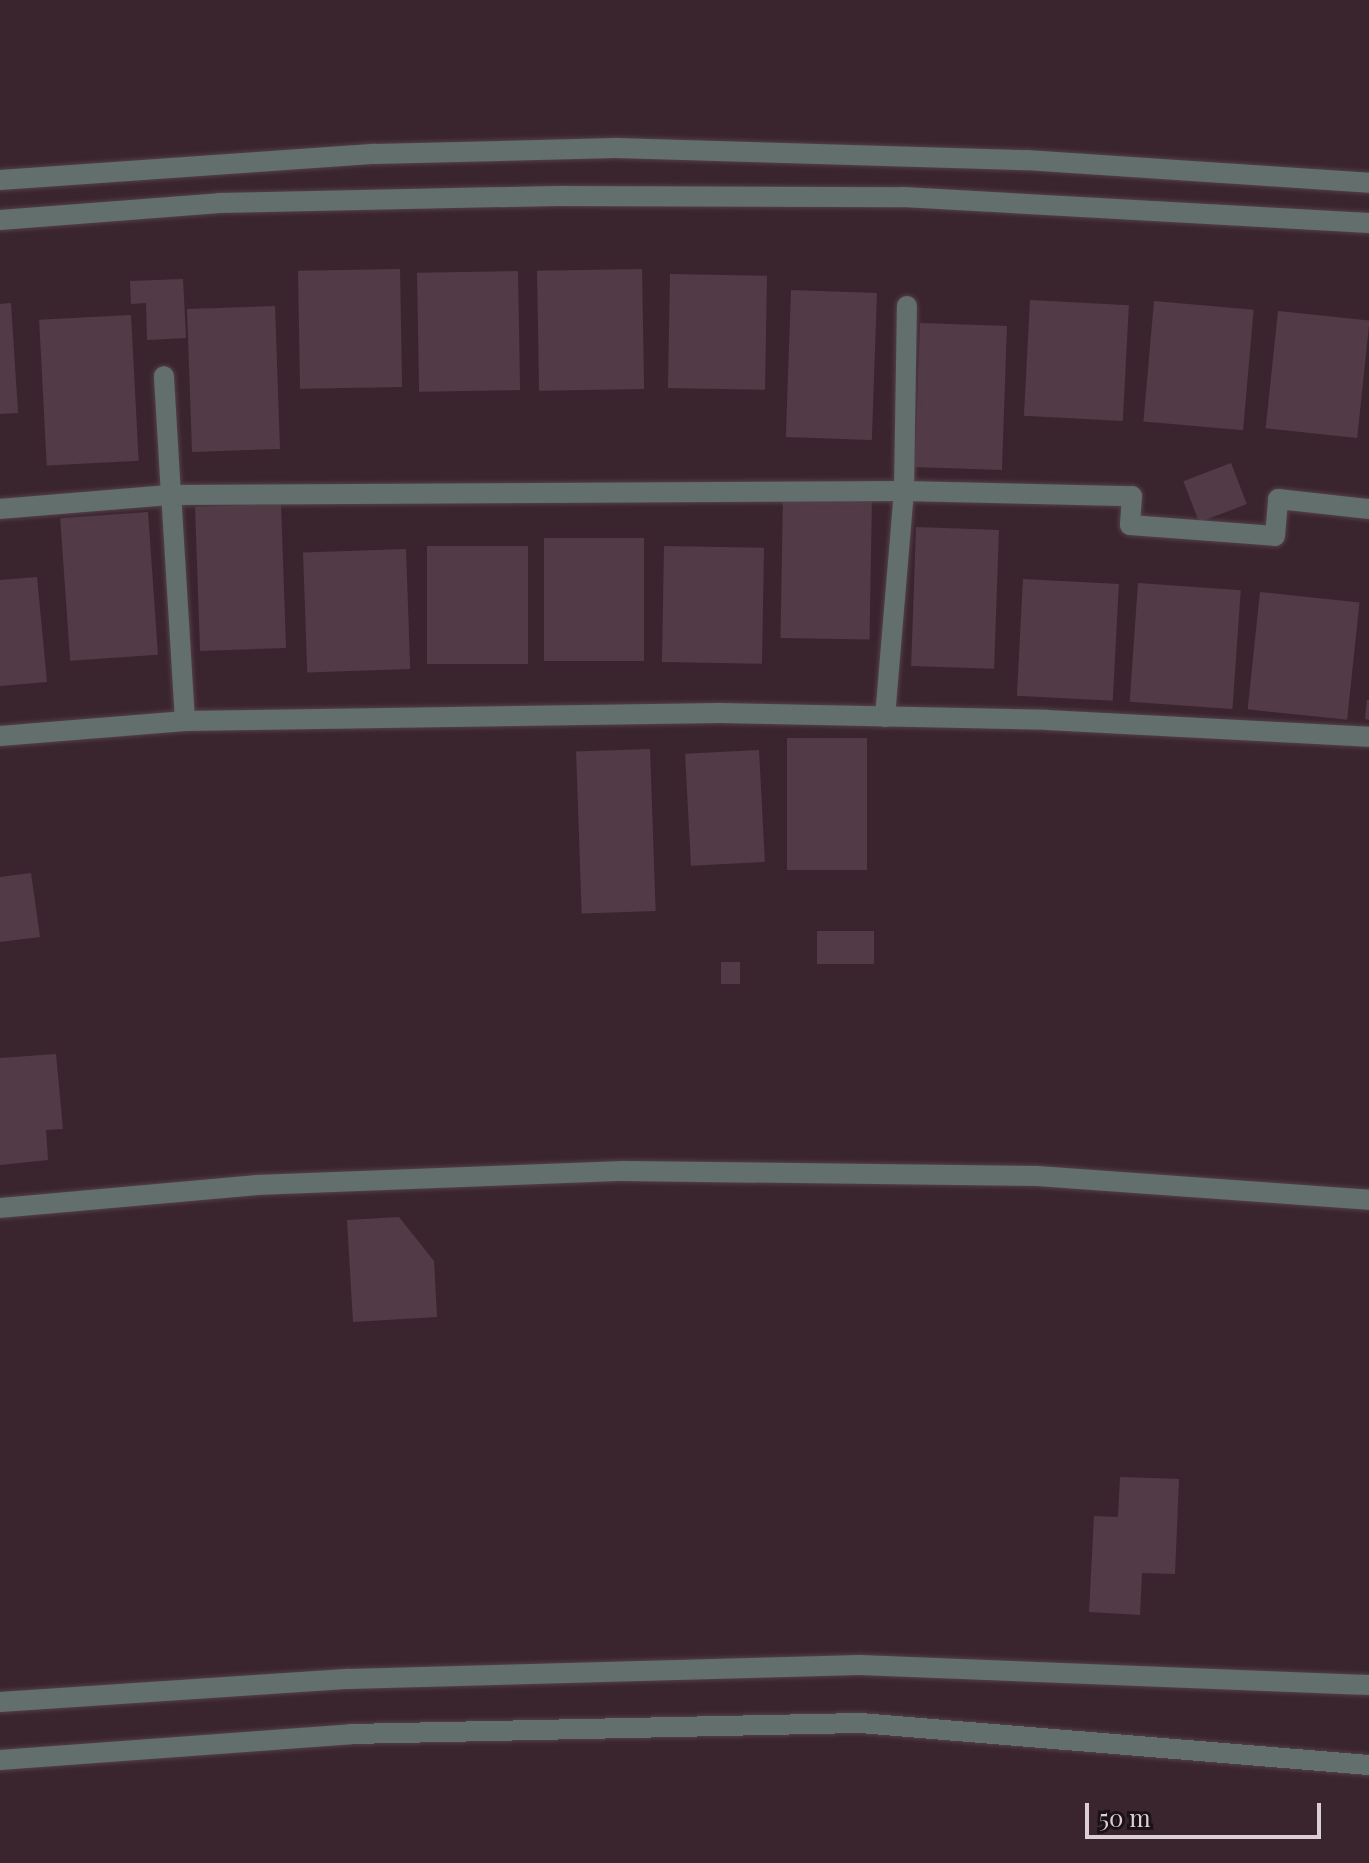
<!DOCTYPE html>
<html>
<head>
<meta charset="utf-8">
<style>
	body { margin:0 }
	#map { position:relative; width:1369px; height:1863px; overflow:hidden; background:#3a252f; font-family:"Playfair Display",serif }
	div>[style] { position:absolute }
	.building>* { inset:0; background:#523b46; transform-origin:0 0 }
	.roads { filter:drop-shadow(0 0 2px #54404a) drop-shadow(0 0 2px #54404a) }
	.minor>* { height:20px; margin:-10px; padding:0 10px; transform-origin:10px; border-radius:10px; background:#636f6c }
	span { translate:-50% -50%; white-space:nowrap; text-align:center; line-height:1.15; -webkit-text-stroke:6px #1b1216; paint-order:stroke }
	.scale { position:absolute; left:1085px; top:1803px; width:236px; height:36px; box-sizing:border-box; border:4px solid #ddced5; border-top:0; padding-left:10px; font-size:24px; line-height:28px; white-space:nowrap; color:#ddced5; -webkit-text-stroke:6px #1b1216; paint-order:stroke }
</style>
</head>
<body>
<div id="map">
	<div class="building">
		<i style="left:400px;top:269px;width:118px;height:102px;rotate:89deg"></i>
		<i style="left:642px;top:269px;width:120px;height:105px;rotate:89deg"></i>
		<i style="left:518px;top:271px;width:119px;height:101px;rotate:89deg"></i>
		<i style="left:670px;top:274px;width:97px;height:114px;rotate:1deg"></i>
		<i style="clip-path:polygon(183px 279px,186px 338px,147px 340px,146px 303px,131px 304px,130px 281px)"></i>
		<i style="left:791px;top:290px;width:86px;height:147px;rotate:2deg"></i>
		<i style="left:1030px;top:300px;width:99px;height:116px;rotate:3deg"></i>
		<i style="left:1154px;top:301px;width:100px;height:121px;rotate:5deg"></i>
		<i style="clip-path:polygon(11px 303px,18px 413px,0 414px,0 304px)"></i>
		<i style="left:275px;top:306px;width:143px;height:88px;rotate:88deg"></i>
		<i style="left:1278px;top:311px;width:92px;height:118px;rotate:6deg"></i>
		<i style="left:131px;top:315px;width:146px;height:92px;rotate:87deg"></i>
		<i style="left:920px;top:323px;width:87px;height:144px;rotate:2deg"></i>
		<i style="left:1231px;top:463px;width:44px;height:51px;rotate:69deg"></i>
		<i style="left:783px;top:495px;width:89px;height:143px;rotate:1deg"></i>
		<i style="left:281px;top:504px;width:144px;height:86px;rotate:88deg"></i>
		<i style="left:148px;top:512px;width:143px;height:88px;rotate:86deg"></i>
		<i style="left:916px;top:527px;width:83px;height:139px;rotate:2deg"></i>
		<i style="left:544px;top:538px;width:100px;height:123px"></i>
		<i style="left:528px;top:546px;width:118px;height:101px;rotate:90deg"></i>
		<i style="left:664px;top:546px;width:100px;height:116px;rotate:1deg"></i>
		<i style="left:406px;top:549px;width:120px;height:103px;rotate:88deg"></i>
		<i style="clip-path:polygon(37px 577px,47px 682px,0 686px,0 580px)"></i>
		<i style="left:1023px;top:579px;width:96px;height:117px;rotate:3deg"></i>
		<i style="left:1138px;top:583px;width:103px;height:119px;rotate:4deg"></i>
		<i style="left:1260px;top:592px;width:100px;height:118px;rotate:6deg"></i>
		<i style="clip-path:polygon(1367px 700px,1369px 700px,1369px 720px,1365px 719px)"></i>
		<i style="left:787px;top:738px;width:80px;height:132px"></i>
		<i style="left:650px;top:749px;width:162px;height:74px;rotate:88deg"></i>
		<i style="left:759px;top:750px;width:112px;height:74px;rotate:87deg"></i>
		<i style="clip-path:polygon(31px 873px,40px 937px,0 942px,0 877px)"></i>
		<i style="left:817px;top:931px;width:57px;height:33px"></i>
		<i style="left:721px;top:962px;width:19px;height:22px"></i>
		<i style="clip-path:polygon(56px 1054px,63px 1129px,46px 1130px,48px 1160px,0 1165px,0 1058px)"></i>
		<i style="clip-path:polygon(399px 1217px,434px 1261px,437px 1317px,353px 1322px,347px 1220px)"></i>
		<i style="clip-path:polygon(1120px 1477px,1179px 1479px,1175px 1574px,1142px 1573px,1140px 1615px,1089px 1612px,1094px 1516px,1118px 1517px)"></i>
	</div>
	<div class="roads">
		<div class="minor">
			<i style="left:0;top:180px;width:376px;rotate:-4deg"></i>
			<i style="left:375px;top:154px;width:241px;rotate:-1.4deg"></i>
			<i style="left:616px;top:148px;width:410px;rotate:1.7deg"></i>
			<i style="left:1026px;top:160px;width:344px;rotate:3.8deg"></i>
			<i style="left:0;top:220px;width:220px;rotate:-4.4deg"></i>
			<i style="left:219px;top:203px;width:338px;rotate:-1.2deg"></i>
			<i style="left:557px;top:196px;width:346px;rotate:0.2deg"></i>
			<i style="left:903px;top:197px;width:467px;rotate:3.2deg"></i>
			<i style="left:0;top:509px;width:172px;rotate:-4.7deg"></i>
			<i style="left:171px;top:495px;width:119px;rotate:-93.4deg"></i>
			<i style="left:885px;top:717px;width:227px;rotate:-85.2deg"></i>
			<i style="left:904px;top:491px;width:185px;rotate:-89.1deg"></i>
			<i style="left:185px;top:721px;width:226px;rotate:-93.5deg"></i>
			<i style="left:171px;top:495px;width:733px;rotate:-0.31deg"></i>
			<i style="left:904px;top:491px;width:228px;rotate:1.3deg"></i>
			<i style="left:1132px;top:496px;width:29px;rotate:94deg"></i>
			<i style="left:1130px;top:525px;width:145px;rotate:4.3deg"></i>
			<i style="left:1275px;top:536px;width:37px;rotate:-85deg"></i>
			<i style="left:1278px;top:499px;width:92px;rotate:6.3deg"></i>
			<i style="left:0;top:736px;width:186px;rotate:-4.6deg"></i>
			<i style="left:185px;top:721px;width:535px;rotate:-0.86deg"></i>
			<i style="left:720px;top:713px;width:327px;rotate:1.2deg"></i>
			<i style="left:1047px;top:720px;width:322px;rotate:3deg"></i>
			<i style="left:0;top:1208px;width:257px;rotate:-5.1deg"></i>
			<i style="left:256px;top:1185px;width:368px;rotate:-2.2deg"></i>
			<i style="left:624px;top:1171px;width:413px;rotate:0.7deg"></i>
			<i style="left:1037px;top:1176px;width:333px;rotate:4.1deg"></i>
			<i style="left:0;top:1702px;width:350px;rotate:-3.8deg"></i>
			<i style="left:349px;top:1679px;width:511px;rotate:-1.57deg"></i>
			<i style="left:860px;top:1665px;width:509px;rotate:2.25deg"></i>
			<i style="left:0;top:1760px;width:352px;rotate:-4.2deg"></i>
			<i style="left:351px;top:1734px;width:509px;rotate:-1.24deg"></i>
			<i style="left:860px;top:1723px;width:511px;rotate:4.72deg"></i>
		</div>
	</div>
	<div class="scale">50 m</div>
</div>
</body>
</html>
